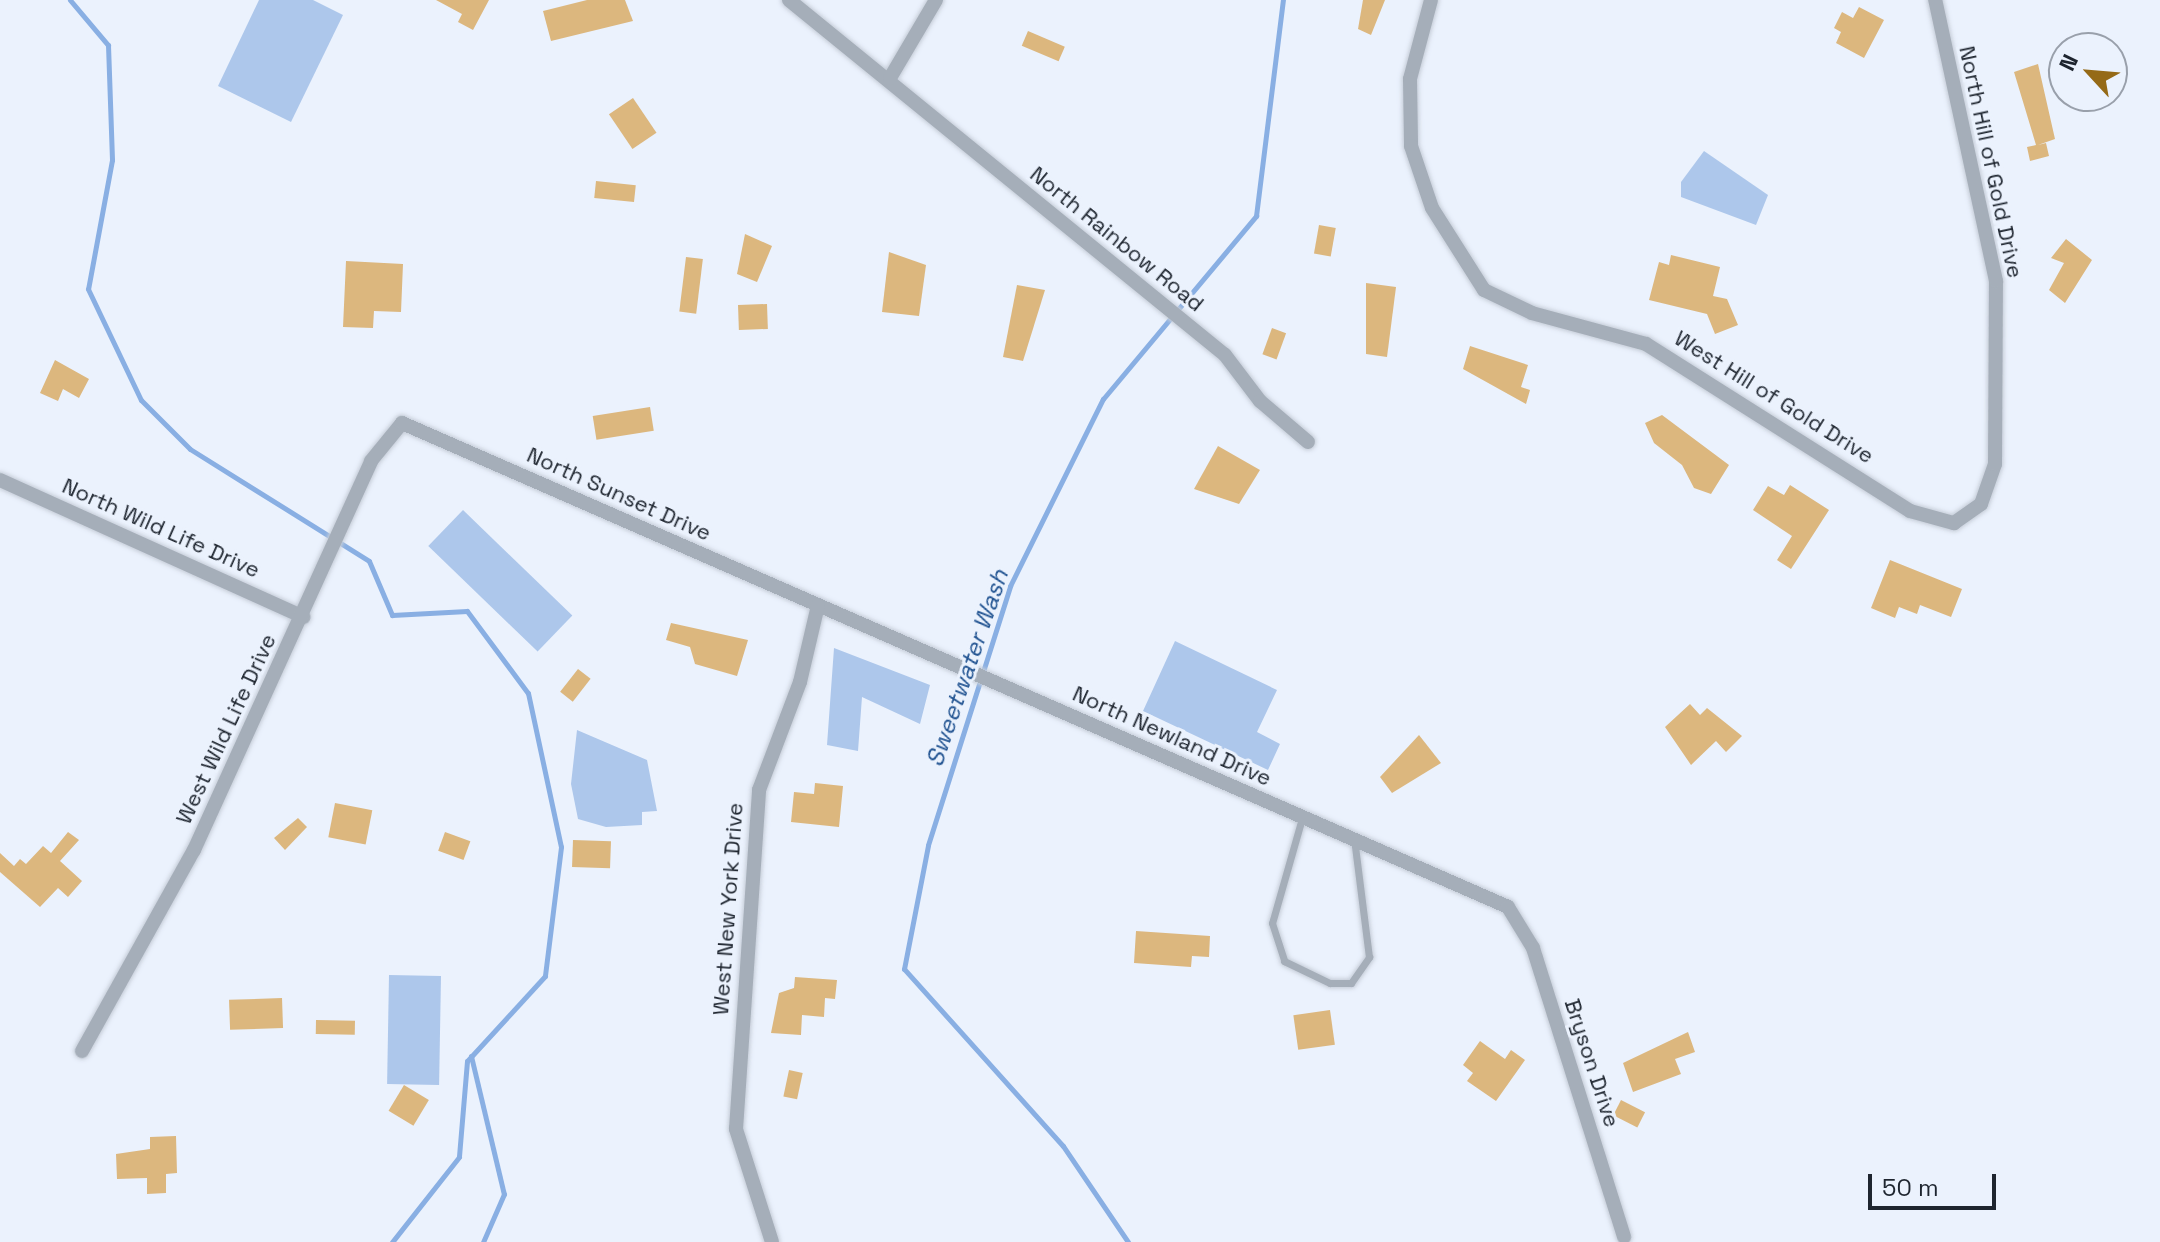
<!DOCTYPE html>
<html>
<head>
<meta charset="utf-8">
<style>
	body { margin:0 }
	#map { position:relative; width:2160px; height:1242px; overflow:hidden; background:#ebf2fd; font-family:"Space Grotesk",sans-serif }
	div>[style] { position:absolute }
	.green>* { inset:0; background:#adc7eb; transform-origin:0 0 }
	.stream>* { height:5px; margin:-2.5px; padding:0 2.5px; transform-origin:2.5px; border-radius:2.5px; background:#89afe3 }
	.building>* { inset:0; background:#dcb77e; transform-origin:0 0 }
	.roads { filter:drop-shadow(0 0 2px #c6cdd8) drop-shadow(0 0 2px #c6cdd8) }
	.service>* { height:7px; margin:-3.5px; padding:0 3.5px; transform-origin:3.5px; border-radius:3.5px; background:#a5aeb9 }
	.minor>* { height:14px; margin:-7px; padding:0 7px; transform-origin:7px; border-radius:7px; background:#a5aeb9 }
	span { translate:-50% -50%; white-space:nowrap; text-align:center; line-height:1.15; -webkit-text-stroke:6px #ebf2fd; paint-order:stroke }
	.street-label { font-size:22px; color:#1e252f }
	.water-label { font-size:24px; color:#215391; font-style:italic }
	.north { position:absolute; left:2048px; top:32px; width:80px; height:80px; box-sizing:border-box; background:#ebf2fd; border:2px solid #99a0ab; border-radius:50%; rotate:296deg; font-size:22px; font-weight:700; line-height:32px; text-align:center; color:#1e252f }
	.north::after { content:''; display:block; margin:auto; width:28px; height:36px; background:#956a17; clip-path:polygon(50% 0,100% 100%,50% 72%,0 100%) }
	.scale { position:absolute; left:1868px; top:1174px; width:128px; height:36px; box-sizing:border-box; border:4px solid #1e252f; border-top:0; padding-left:10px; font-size:24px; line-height:28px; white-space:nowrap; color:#1e252f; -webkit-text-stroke:6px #ebf2fd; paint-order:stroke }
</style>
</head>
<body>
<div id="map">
	<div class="green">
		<i style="clip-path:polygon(259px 0,313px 0,343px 15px,291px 122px,218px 86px)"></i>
		<i style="clip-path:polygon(1704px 151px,1768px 195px,1756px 225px,1681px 197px,1681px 182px)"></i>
		<i style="left:463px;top:510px;width:152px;height:50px;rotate:44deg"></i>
		<i style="clip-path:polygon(1175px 641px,1277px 690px,1257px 732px,1280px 744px,1268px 770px,1143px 711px)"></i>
		<i style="clip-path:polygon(834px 648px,930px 685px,920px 724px,862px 697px,858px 751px,827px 745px)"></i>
		<i style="clip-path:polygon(577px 730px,647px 760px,657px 811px,642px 812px,642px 825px,606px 827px,578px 819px,571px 784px)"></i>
		<i style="left:389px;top:975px;width:52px;height:109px;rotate:1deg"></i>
	</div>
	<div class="stream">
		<i style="left:70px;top:0;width:59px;rotate:49.8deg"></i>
		<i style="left:108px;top:45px;width:115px;rotate:88deg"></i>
		<i style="left:112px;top:160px;width:131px;rotate:100.5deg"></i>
		<i style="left:88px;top:289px;width:123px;rotate:64.5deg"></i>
		<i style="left:141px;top:400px;width:69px;rotate:45deg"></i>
		<i style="left:190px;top:449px;width:211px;rotate:32deg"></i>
		<i style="left:369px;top:561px;width:59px;rotate:66.9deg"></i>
		<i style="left:392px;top:615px;width:75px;rotate:-3.1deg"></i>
		<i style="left:467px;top:611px;width:102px;rotate:53.4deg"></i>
		<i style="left:528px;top:693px;width:157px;rotate:77.9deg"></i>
		<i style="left:561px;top:847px;width:130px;rotate:97.1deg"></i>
		<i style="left:545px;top:976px;width:115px;rotate:132.5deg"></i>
		<i style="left:467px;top:1061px;width:96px;rotate:94.8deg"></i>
		<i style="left:459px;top:1157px;width:108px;rotate:128.2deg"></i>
		<i style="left:471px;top:1056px;width:142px;rotate:76.6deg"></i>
		<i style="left:504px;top:1194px;width:52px;rotate:113.6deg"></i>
		<i style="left:1128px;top:1242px;width:116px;rotate:-124.1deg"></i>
		<i style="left:1063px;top:1146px;width:238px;rotate:-131.9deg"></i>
		<i style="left:904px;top:969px;width:126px;rotate:-79deg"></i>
		<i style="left:928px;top:845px;width:272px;rotate:-72.4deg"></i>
		<i style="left:1010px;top:586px;width:209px;rotate:-63.6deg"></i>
		<i style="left:1103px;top:399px;width:239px;rotate:-50.1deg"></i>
		<i style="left:1256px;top:216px;width:218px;rotate:-82.9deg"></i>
	</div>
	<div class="building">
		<i style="clip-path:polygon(436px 0,489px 0,473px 30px,458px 22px,462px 14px)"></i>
		<i style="clip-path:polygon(587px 0,625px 0,633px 21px,551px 41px,543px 11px)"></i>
		<i style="clip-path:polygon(1363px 0,1385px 0,1371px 35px,1358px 29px)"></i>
		<i style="clip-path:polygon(1859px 7px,1884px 20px,1864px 58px,1836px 43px,1841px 32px,1834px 28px,1842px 12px,1853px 18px)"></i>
		<i style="left:1028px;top:31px;width:40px;height:16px;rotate:23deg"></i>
		<i style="clip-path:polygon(2038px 64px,2055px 139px,2038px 145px,2046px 143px,2049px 156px,2030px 161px,2027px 147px,2036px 145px,2014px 72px)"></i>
		<i style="left:633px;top:98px;width:42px;height:29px;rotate:56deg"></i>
		<i style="left:596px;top:181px;width:40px;height:17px;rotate:6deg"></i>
		<i style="left:1319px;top:225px;width:17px;height:29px;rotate:10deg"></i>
		<i style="clip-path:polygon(745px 234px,772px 246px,757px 282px,737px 274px)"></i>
		<i style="clip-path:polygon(2066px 239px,2092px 260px,2065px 303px,2049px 290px,2064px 263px,2051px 258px)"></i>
		<i style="clip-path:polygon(889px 252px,926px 265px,919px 316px,882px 312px)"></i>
		<i style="clip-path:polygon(1671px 255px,1720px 267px,1713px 296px,1727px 299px,1738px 325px,1715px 334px,1707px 314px,1649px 300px,1659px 262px,1669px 265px)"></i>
		<i style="left:686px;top:257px;width:17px;height:55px;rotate:7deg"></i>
		<i style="clip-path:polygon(346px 261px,403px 264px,401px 312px,374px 311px,373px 328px,343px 327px)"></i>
		<i style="clip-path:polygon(1366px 283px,1396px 287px,1387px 357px,1366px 354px)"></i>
		<i style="clip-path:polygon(1017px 285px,1045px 290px,1023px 361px,1003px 357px)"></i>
		<i style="left:767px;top:304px;width:25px;height:29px;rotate:88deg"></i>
		<i style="left:1272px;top:328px;width:15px;height:28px;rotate:20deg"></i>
		<i style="clip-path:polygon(1470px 346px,1528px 365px,1521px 387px,1530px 390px,1526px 404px,1463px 369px)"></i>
		<i style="clip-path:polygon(55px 360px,89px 379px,79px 398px,63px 389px,58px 401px,40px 393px)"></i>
		<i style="left:650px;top:407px;width:24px;height:58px;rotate:81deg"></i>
		<i style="clip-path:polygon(1662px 415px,1729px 465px,1711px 494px,1694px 488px,1682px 465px,1654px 443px,1645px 423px)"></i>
		<i style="clip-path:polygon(1218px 446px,1260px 470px,1239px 504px,1194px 489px)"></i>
		<i style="clip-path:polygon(1790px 485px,1829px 510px,1791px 569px,1777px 560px,1792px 536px,1753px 510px,1768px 486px,1784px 495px)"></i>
		<i style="clip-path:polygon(1890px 560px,1962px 589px,1951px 617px,1920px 605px,1917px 614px,1899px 607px,1895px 618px,1871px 608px)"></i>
		<i style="clip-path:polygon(671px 623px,748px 640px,737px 676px,695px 664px,690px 647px,666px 640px)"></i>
		<i style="left:578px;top:669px;width:16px;height:29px;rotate:38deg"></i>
		<i style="clip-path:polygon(1690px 704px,1700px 715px,1707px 708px,1742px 736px,1726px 752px,1716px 741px,1691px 765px,1665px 727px)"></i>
		<i style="clip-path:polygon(1419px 735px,1441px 763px,1392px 793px,1380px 777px)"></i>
		<i style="clip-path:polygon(815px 783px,843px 786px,839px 827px,791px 822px,794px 792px,814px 794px)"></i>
		<i style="left:335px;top:803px;width:38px;height:35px;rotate:11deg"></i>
		<i style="clip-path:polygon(298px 818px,307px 827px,285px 850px,274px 838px)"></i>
		<i style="clip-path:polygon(68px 832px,79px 840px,60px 861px,82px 881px,68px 897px,58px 888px,40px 907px,0 872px,0 853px,14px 866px,20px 859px,26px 864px,43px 846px,51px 853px)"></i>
		<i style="left:445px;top:832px;width:27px;height:20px;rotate:20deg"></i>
		<i style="left:573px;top:840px;width:38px;height:27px;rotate:2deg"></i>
		<i style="clip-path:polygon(1136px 931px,1210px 936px,1209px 957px,1192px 956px,1191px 967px,1134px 963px)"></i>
		<i style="clip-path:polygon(795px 977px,837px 980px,835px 999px,825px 998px,824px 1017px,802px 1015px,801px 1035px,771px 1033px,779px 993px,794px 988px)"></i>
		<i style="left:282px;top:998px;width:30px;height:53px;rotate:88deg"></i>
		<i style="left:1330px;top:1010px;width:35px;height:37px;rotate:82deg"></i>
		<i style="left:316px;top:1020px;width:39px;height:14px;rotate:1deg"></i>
		<i style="clip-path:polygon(1688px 1032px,1695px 1052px,1675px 1059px,1681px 1074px,1633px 1092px,1623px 1063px)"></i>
		<i style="clip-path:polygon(1480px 1041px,1505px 1059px,1511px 1050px,1525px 1060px,1496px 1101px,1467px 1081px,1473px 1073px,1463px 1065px)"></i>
		<i style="left:789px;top:1070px;width:14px;height:27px;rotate:12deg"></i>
		<i style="left:404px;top:1085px;width:29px;height:30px;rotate:31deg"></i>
		<i style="left:1621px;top:1100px;width:27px;height:17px;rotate:27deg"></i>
		<i style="clip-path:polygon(176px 1136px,177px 1173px,166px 1174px,166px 1193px,147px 1194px,147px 1178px,117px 1179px,116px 1154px,150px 1149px,150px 1137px)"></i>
	</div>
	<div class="roads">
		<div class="service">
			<i style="left:1302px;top:818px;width:109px;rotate:105.9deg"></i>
			<i style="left:1272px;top:923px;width:40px;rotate:72deg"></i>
			<i style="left:1284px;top:961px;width:51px;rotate:25.6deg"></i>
			<i style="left:1330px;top:983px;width:21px"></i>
			<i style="left:1351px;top:983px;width:32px;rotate:-55deg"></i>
			<i style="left:1369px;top:957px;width:119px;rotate:-97.2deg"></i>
		</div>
		<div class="minor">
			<i style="left:789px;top:0;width:562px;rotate:39.15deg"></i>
			<i style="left:1225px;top:355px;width:58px;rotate:52.7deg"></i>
			<i style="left:1260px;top:401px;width:63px;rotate:40.5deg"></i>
			<i style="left:1431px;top:0;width:82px;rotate:104.9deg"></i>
			<i style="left:1410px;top:79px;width:67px;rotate:89.1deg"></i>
			<i style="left:1411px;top:146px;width:65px;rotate:71.3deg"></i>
			<i style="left:1432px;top:208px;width:97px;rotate:57.6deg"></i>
			<i style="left:1484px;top:290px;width:53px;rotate:25.6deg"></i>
			<i style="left:1532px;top:313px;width:118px;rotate:15.2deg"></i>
			<i style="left:1646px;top:344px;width:312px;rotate:32.3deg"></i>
			<i style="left:1910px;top:511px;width:46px;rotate:15.3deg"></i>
			<i style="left:1954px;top:523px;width:33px;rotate:-35deg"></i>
			<i style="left:1981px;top:504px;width:42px;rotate:-70.7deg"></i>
			<i style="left:1995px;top:464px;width:183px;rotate:-89.7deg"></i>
			<i style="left:1996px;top:281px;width:288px;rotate:-102.2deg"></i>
			<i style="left:890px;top:78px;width:91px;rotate:-59.5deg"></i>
			<i style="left:0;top:480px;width:333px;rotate:24.3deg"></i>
			<i style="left:82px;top:1051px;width:230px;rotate:-60.9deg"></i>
			<i style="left:194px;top:850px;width:427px;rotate:-65.5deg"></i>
			<i style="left:371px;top:461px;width:49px;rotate:-50.8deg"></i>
			<i style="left:402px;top:423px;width:1207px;rotate:23.63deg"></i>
			<i style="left:1508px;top:907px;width:48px;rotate:58.6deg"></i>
			<i style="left:1533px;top:948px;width:303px;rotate:72.5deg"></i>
			<i style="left:772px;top:1242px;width:119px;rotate:-107.7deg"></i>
			<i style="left:736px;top:1129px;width:340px;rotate:-86.1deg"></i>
			<i style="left:759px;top:790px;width:116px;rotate:-69.2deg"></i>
			<i style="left:800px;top:682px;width:79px;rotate:-76.8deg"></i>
		</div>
	</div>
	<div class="street-label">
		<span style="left:1991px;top:162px;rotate:78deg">North Hill of Gold Drive</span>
		<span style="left:1117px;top:239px;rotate:39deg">North Rainbow Road</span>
		<span style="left:1774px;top:397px;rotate:32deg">West Hill of Gold Drive</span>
		<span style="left:619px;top:494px;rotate:24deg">North Sunset Drive</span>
		<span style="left:161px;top:528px;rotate:24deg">North Wild Life Drive</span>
		<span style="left:226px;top:729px;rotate:-65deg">West Wild Life Drive</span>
		<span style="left:1172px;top:736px;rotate:24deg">North Newland Drive</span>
		<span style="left:728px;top:909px;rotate:-86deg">West New York Drive</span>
		<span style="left:1592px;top:1063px;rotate:72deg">Bryson Drive</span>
	</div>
	<div class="water-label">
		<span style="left:967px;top:668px;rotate:-71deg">Sweetwater Wash</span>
	</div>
	<div class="north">N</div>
	<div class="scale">50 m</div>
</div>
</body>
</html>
